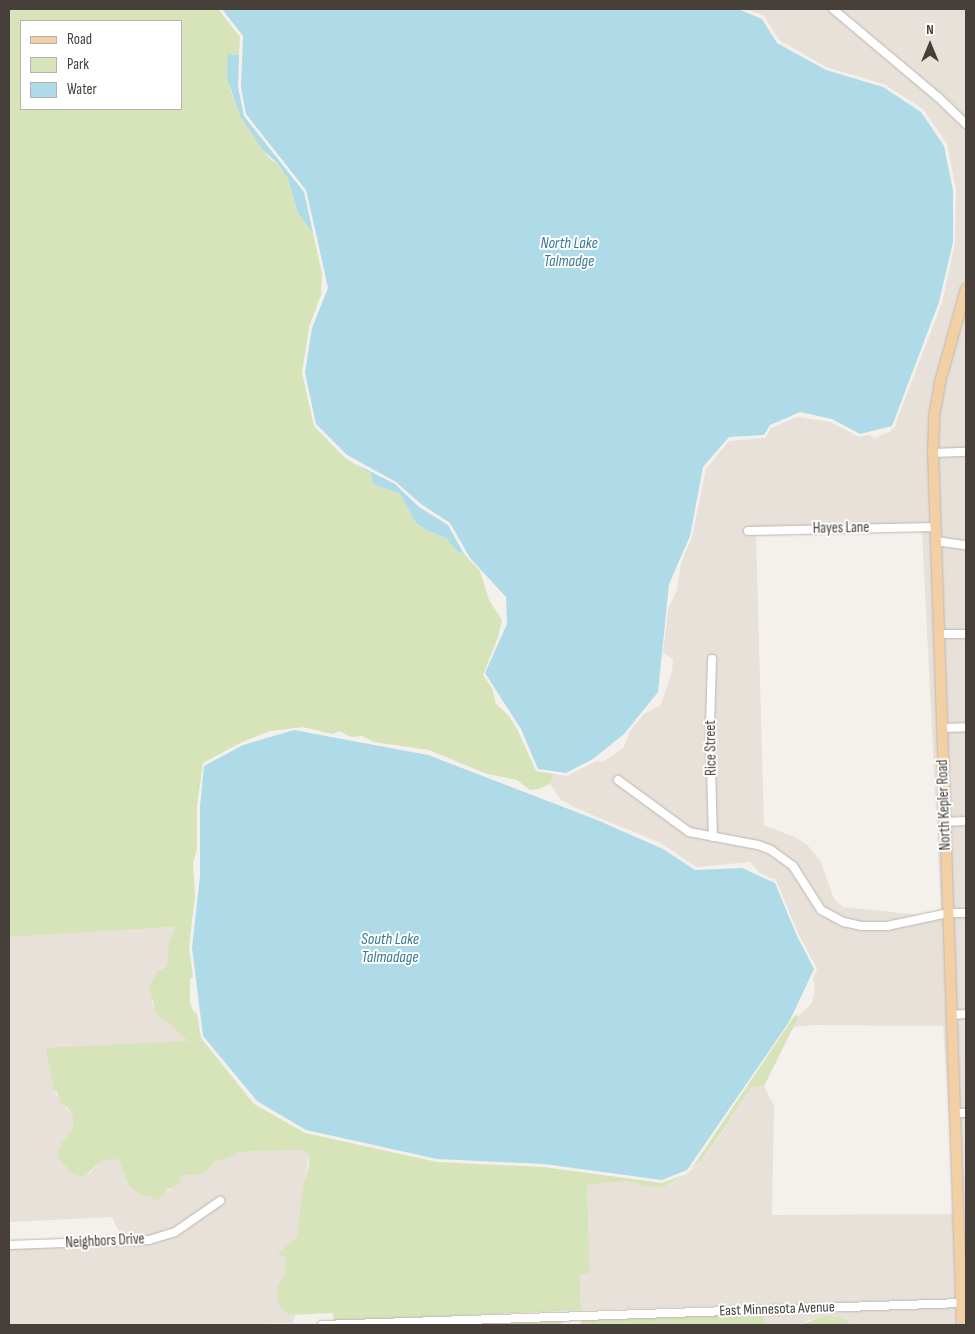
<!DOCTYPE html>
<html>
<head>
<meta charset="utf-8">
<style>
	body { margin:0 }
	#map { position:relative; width:975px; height:1334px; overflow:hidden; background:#f4f0eb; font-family:"Sofia Sans Condensed",sans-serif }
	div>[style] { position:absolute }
	.residential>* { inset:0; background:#e7e1da; transform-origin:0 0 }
	.green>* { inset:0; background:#d7e3b9 }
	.water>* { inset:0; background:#afdbe9 }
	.roads { filter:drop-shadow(0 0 1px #beb6af) drop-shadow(0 0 1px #beb6af) }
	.minor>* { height:8px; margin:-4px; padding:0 4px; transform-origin:4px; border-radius:4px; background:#fff }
	.major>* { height:10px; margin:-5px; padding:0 5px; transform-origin:5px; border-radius:5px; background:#f3d0a4 }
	span { translate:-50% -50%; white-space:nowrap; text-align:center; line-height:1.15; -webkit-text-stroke:4px #fff; paint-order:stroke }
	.street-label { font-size:15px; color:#47403a }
	.water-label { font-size:16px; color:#377a91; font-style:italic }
	.frame { position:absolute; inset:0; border:10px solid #47403a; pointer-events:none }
	.legend { position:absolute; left:20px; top:20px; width:162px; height:90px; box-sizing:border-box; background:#fff; border:1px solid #b5b3b0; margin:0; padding:6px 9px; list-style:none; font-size:15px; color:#47403a }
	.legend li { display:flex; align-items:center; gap:10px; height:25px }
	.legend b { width:25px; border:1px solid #b5b3b0 }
	.north { position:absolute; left:905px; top:20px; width:50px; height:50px; -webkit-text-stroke:4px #fff; paint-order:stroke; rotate:0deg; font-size:14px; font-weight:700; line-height:20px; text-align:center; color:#47403a }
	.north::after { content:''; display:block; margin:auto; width:18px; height:22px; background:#47403a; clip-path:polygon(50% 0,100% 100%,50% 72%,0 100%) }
</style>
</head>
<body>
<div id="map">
	<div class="residential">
		<i style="clip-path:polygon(746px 9px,828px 9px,936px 100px,966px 129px,966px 278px,936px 381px,932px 523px,744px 528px,745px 535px,756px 534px,764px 825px,797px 838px,808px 846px,821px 862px,834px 899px,843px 907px,921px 915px,887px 923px,861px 922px,845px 919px,823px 907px,795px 863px,780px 852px,716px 834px,713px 726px,715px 656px,709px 656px,707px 726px,709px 833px,691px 828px,617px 775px,613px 781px,689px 835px,757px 849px,769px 854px,790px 869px,819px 913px,843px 926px,861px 930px,887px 930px,945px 918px,958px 1299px,581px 1310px,580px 1275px,590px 1273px,587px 1185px,627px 1181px,647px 1187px,664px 1187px,688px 1173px,700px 1162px,718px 1139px,751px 1088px,764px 1086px,774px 1106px,772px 1215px,955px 1214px,943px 1026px,816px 1025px,793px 1027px,799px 1016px,812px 1003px,815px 988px,813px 979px,817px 969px,798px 933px,776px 880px,760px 873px,750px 862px,696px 867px,661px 843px,578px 809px,561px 800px,550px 784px,554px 774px,567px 776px,596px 761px,603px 762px,624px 747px,630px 731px,644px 714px,661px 705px,672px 671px,673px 659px,663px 653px,668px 609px,677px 590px,681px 563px,692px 537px,706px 469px,729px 441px,765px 438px,771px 428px,797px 417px,831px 422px,859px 437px,869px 435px,875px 438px,889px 432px,897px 425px,896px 422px,942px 303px,955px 243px,956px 190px,947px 144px,923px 109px,884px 84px,826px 67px,779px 40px,764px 16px)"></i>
		<i style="clip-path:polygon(838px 9px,966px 9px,966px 119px,940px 94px)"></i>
		<i style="clip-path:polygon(966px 300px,966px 449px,936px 449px,938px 417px,943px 383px)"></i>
		<i style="clip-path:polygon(966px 456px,966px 541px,939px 537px,936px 457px)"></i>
		<i style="clip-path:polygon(922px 531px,932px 531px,945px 910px,941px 911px)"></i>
		<i style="clip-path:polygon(939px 545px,966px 548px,966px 630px,943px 631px)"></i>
		<i style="left:943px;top:638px;width:23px;height:86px"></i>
		<i style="clip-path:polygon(945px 731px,966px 731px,966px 817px,948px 818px)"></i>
		<i style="clip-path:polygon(948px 825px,966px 825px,966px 909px,952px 909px)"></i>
		<i style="clip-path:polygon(966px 916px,966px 1011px,954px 1011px,952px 917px)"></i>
		<i style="clip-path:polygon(176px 927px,167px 966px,161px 968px,152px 1001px,156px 1013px,188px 1041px,47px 1057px,52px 1070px,54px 1091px,73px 1117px,72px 1131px,62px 1142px,89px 1174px,103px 1159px,118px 1159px,129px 1185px,140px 1195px,152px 1197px,174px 1188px,181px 1180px,180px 1176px,202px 1175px,216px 1161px,229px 1158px,238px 1152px,301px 1150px,309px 1154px,297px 1237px,278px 1254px,286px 1256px,284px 1275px,277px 1288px,281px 1308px,288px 1315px,296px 1315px,292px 1323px,215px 1325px,9px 1325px,9px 1249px,150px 1243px,176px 1235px,224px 1202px,221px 1196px,174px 1228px,149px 1236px,122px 1239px,112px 1217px,9px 1222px,9px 937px)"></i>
		<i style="clip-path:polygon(954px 1018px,966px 1018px,966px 1109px,958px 1110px)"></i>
		<i style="clip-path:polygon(958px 1117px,966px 1117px,966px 1325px)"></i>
		<i style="clip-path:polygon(958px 1307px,959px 1325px,854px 1325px,840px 1317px,809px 1320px,800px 1325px,767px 1325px,761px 1314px)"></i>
	</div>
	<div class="green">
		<i style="clip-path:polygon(evenodd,9px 9px,218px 9px,240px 37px,239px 54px,231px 55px,229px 53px,230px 89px,240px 116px,254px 137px,270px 159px,278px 164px,288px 179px,298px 213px,313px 233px,322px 273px,321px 295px,309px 327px,302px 373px,314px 426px,345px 458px,371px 474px,373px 484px,400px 494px,416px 523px,428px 531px,446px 538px,458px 552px,464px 554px,480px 571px,489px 600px,502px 620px,498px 637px,483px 675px,492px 688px,496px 704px,509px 716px,518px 731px,536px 771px,554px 774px,550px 784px,539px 789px,530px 790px,517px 780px,487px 774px,429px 750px,374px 742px,362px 736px,351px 737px,339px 731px,332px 734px,303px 727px,270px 731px,242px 742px,203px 763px,197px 806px,197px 848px,193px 863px,195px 896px,189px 947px,193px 977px,190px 979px,190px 1003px,193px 1011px,197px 1014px,201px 1038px,254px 1104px,305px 1133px,437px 1162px,543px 1167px,662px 1183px,683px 1175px,664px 1187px,647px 1187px,627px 1181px,587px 1185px,590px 1273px,580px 1275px,581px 1310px,383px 1319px,334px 1320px,333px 1313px,288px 1315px,281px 1308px,277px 1297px,277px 1288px,284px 1275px,286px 1257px,277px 1254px,297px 1237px,302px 1193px,309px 1165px,309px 1154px,301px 1150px,238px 1152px,229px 1158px,216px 1161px,202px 1175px,180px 1176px,181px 1180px,174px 1188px,168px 1189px,157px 1202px,152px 1197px,140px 1195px,129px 1185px,118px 1159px,103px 1160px,83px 1177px,72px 1174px,57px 1156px,62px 1142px,72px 1131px,73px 1117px,68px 1108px,61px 1103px,57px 1092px,54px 1091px,46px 1048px,188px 1041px,156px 1013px,150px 990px,150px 985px,157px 971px,167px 966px,169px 943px,175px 927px,9px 937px,9px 9px,21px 21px,181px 21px,181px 109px,21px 109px,21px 21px)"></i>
		<i style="clip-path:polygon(795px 1015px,799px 1016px,764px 1086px,751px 1088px,717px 1139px,700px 1162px,692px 1168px)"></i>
		<i style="clip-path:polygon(761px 1314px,767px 1325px,581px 1325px,581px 1320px)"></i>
		<i style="clip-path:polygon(825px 1316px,840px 1317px,854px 1325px,800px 1325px)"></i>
		<i style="clip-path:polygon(561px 1321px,562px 1325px,427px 1325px)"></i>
	</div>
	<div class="water">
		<i style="clip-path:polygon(222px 9px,738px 9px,762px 19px,777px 43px,826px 70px,883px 87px,921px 112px,944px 146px,953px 190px,953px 242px,939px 302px,892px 426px,860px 434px,832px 419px,800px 412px,770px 425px,764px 435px,729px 437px,703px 467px,690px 536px,669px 584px,658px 692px,624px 734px,593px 759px,566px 773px,538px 769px,521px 729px,485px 673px,507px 624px,506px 597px,470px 558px,450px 523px,421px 504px,396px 482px,347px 455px,316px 424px,305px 373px,312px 328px,328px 288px,317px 238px,306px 190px,246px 114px,241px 87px,243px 36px)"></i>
		<i style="clip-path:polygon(228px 52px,231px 55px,239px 54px,238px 87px,244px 116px,304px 192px,313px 233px,298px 213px,288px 179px,278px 164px,262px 149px,240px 116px,227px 78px)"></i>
		<i style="clip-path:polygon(354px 463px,395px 484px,419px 507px,448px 525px,464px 554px,458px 552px,446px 538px,428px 531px,416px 523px,400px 494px,373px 484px,371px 474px)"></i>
		<i style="clip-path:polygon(294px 730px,428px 755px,597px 820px,663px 849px,695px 870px,742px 868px,775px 883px,796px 934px,814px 969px,789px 1022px,687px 1170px,662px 1180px,544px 1164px,437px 1159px,306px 1130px,257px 1101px,203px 1036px,192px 948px,200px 876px,200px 806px,204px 766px,243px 745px)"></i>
	</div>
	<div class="roads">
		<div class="minor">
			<i style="left:833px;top:9px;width:137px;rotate:40deg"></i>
			<i style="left:938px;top:97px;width:39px;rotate:44deg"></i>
			<i style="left:933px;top:453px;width:33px;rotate:-2deg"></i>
			<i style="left:748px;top:531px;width:187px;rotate:-1.2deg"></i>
			<i style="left:936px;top:541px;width:30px;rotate:8deg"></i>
			<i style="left:939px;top:634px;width:27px"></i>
			<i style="left:712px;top:659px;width:67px;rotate:91.7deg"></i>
			<i style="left:710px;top:726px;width:111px;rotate:88.5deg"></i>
			<i style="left:942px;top:728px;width:24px;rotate:-2deg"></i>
			<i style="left:618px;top:780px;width:88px;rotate:36.2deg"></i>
			<i style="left:689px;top:832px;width:70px;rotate:10.7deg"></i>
			<i style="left:758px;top:845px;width:14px;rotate:21deg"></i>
			<i style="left:771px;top:850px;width:27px;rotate:36deg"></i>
			<i style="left:793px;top:866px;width:52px;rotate:57.5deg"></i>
			<i style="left:821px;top:910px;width:26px;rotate:28deg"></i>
			<i style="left:844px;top:922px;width:17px;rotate:13deg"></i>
			<i style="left:861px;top:926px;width:26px"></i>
			<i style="left:887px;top:926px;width:62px;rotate:-12deg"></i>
			<i style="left:948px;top:913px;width:18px"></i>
			<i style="left:945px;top:822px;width:21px;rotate:-3deg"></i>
			<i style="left:951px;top:1015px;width:15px;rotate:-4deg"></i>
			<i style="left:955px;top:1113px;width:11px"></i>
			<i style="left:9px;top:1245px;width:140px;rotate:-2deg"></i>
			<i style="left:149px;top:1240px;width:27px;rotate:-17deg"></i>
			<i style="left:175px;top:1232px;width:55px;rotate:-34.6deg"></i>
			<i style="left:322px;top:1325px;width:639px;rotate:-1.97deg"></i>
		</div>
		<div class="major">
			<i style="left:962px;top:1325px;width:872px;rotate:-91.9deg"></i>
			<i style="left:933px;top:453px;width:36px;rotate:-88deg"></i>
			<i style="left:934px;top:417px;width:36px;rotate:-80deg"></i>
			<i style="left:940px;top:382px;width:97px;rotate:-74.4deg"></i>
		</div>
	</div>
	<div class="street-label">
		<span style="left:841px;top:528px;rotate:-1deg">Hayes Lane</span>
		<span style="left:711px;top:748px;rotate:-91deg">Rice Street</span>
		<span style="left:944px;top:805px;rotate:-92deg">North Kepler Road</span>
		<span style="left:105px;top:1241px;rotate:-3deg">Neighbors Drive</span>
		<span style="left:777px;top:1309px;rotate:-2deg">East Minnesota Avenue</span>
	</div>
	<div class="water-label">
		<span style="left:569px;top:253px">North Lake<br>Talmadge</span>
		<span style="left:390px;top:949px">South Lake<br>Talmadage</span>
	</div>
	<div class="frame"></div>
	<ul class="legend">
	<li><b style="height:6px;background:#f3d0a4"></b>Road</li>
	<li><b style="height:14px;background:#d7e3b9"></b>Park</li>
	<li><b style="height:14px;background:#afdbe9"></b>Water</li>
	</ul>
	<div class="north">N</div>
</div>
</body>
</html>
